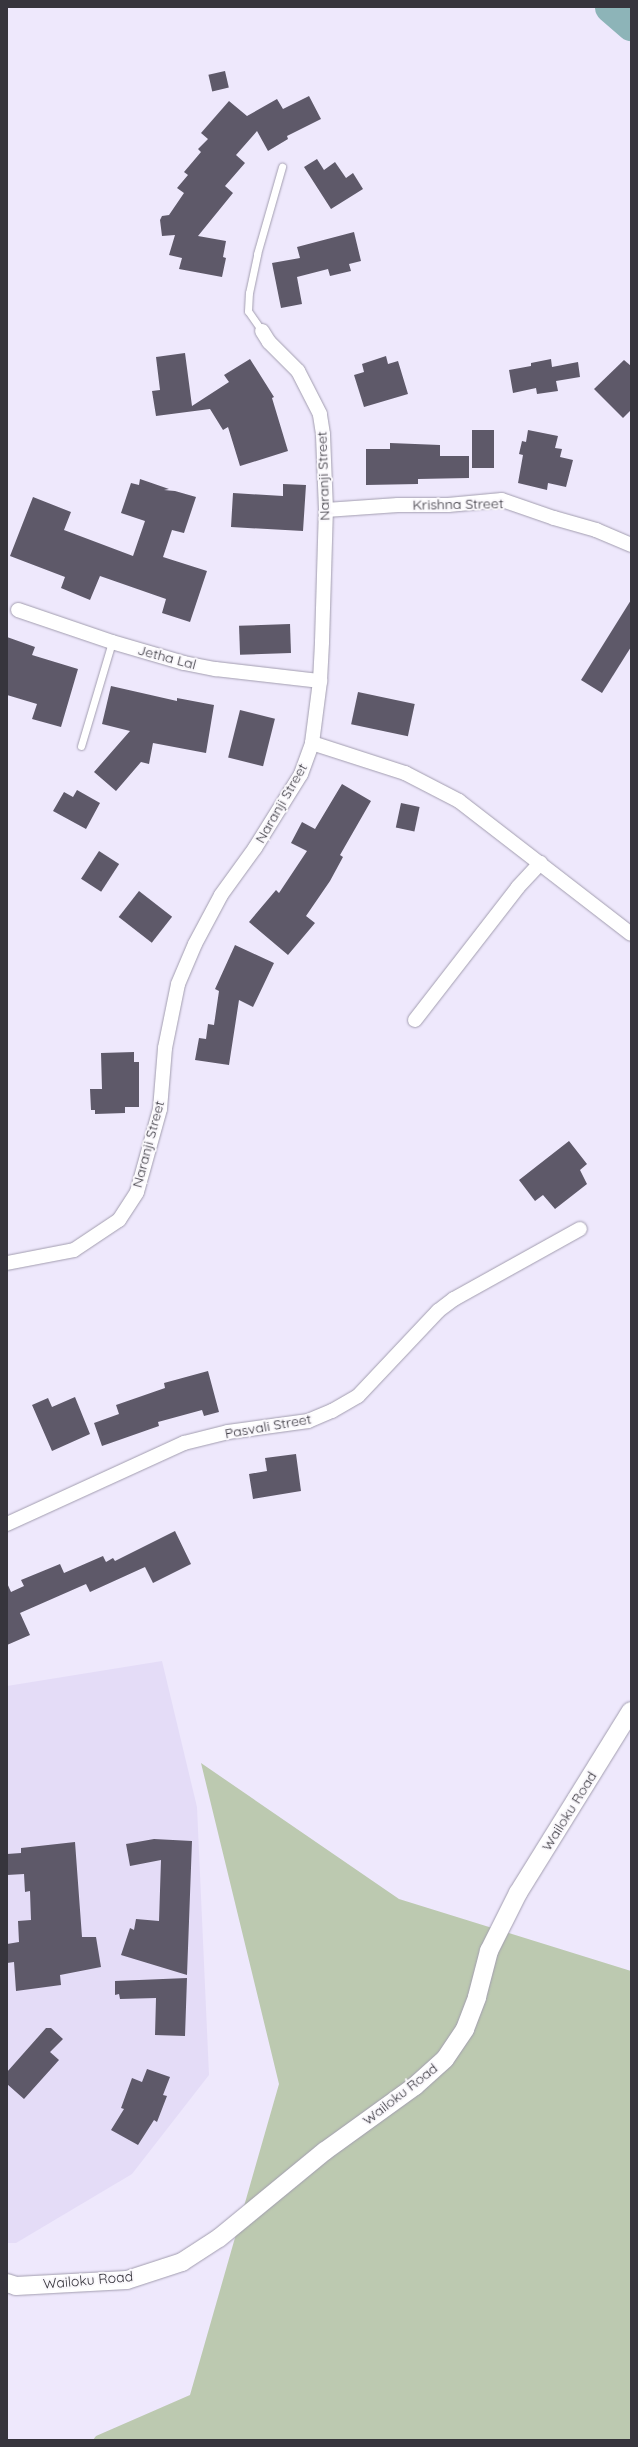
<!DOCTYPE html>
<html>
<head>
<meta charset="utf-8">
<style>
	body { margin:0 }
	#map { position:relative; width:638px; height:2447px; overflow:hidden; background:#eee8fc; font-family:Quicksand,sans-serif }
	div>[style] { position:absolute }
	.built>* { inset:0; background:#e4dcf7 }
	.green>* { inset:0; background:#bcc9b0 }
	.river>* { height:31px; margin:-15.5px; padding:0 15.5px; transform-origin:15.5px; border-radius:15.5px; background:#8db4b8 }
	.building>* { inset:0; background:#5e5969; transform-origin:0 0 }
	.roads { filter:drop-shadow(0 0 1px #a29daf) drop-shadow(0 0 1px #a29daf) }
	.service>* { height:7px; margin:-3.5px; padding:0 3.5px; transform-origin:3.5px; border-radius:3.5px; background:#fff }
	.minor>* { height:14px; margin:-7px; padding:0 7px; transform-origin:7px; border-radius:7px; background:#fff }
	.tertiary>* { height:18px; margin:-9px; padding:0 9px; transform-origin:9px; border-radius:9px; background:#fff }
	span { translate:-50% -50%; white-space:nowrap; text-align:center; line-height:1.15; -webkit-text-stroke:4px #faf8fc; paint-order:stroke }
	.street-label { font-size:14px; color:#37353d }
	.frame { position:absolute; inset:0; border:8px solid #37353d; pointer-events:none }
</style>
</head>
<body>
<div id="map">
	<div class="built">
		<i style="clip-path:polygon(162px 1661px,197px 1807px,209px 2075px,132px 2174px,16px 2243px,7px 2243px,7px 1686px)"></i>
	</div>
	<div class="green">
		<i style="clip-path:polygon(201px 1763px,399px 1899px,631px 1971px,631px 2440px,93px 2440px,96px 2436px,190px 2395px,279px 2084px)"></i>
	</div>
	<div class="river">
		<i style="left:610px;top:7px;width:28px;rotate:41deg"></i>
	</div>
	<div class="building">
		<i style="left:225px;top:71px;width:17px;height:17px;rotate:77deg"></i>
		<i style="clip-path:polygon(309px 96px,321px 119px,287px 136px,288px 139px,268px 151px,257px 131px,236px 155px,245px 163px,225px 186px,233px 193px,198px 236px,226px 241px,223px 257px,226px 258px,222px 277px,179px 269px,182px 258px,169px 255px,175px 235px,162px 236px,160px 220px,162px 216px,169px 215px,184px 193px,177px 188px,188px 175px,184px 172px,201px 152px,198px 149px,208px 139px,201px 133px,229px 101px,247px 116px,277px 99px,283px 109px)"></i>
		<i style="clip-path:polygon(317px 159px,324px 170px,335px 162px,346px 178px,353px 173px,363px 189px,331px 209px,304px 167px)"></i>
		<i style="clip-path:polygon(354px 232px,361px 261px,349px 264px,351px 271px,330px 276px,328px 269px,297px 277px,302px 304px,281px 308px,272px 263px,300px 258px,297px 247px)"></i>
		<i style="clip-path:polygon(185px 353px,192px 406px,229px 382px,224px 375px,250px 359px,274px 397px,272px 398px,288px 451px,240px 466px,228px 427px,223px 430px,210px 409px,156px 416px,152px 391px,160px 390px,156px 357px)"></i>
		<i style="clip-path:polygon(386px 356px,388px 364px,398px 361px,408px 394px,364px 407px,354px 375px,364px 372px,362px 364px)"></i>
		<i style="clip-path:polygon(551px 359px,552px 367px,578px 362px,580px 377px,556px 381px,558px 391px,537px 394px,536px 388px,513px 393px,509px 370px,531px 366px,531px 363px)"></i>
		<i style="clip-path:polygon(624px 360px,631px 366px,631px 410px,623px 418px,594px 389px)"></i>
		<i style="left:472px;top:430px;width:22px;height:38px"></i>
		<i style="clip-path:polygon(528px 430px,558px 436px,555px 448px,562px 449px,560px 457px,573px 460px,566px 487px,548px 483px,547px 490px,518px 483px,523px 455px,519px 454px,522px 441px,526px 442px)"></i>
		<i style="clip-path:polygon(390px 443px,440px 445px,440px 456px,469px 456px,469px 478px,418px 479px,418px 484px,366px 485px,366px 449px,390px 449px)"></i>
		<i style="clip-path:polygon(140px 479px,169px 489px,164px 490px,175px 491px,196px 497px,184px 533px,172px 530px,163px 557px,207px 571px,190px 622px,162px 613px,166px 599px,100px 576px,90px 600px,61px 588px,65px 577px,10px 556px,33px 497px,71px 512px,64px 530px,133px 556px,145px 521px,121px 513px,131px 483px,139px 485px)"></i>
		<i style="clip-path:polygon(283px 484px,306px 485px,303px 531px,231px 527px,233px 493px,283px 496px)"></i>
		<i style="clip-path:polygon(631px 600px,631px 647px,602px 693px,581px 680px)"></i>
		<i style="left:290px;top:624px;width:29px;height:51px;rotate:88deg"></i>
		<i style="clip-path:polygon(7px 637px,35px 647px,32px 655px,78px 669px,61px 727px,32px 719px,37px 704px,7px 695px)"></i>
		<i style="clip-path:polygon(111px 686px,177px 701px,177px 698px,214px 705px,206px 753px,153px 743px,149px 764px,141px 762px,116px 791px,94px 772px,130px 731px,102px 724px)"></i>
		<i style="left:358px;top:692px;width:58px;height:33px;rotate:12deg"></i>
		<i style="left:240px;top:710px;width:36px;height:49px;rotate:14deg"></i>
		<i style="clip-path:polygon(342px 784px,371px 801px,340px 855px,343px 857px,330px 881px,306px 916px,315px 923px,288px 955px,249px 922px,276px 890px,279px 893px,307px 851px,291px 843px,302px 822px,315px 829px)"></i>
		<i style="clip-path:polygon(77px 790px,100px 803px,86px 829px,53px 811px,64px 792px,73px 797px)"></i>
		<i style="left:401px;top:803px;width:19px;height:25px;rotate:12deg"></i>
		<i style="left:99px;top:851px;width:24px;height:33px;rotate:33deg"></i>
		<i style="left:139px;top:891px;width:42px;height:33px;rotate:38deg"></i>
		<i style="clip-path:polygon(235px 945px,274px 963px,253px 1007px,239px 1000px,229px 1065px,195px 1060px,199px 1038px,206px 1039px,208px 1024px,214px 1025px,219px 991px,215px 989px)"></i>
		<i style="clip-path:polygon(134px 1052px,134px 1062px,139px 1062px,139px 1107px,125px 1107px,125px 1113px,95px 1114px,95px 1110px,91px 1110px,90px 1089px,102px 1089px,101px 1053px)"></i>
		<i style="clip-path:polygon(569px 1141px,587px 1164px,580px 1170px,587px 1184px,555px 1209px,543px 1195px,535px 1201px,519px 1180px)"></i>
		<i style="clip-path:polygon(208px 1371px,219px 1412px,204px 1416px,202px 1410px,158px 1422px,159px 1426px,102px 1446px,94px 1423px,119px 1414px,116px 1405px,165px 1388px,164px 1383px)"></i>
		<i style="clip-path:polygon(75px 1397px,90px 1434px,52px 1451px,32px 1405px,48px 1398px,52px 1407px)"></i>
		<i style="clip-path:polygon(296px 1454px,301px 1491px,253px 1499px,249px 1474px,267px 1471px,265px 1458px)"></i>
		<i style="clip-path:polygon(175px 1531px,191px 1564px,153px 1583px,145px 1567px,90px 1592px,86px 1584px,20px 1613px,30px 1635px,7px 1645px,7px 1583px,11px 1592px,24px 1586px,21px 1580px,60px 1564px,64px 1573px,103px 1556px,106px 1562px,113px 1558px,115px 1561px)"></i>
		<i style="clip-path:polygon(154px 1839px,192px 1841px,187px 1975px,121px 1955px,130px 1928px,134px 1930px,136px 1919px,159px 1921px,161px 1860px,130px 1866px,126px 1844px)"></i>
		<i style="clip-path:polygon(75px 1842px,82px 1937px,96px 1937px,101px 1967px,60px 1975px,61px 1985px,16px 1991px,14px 1962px,7px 1963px,7px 1944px,19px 1942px,18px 1921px,31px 1920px,30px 1891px,25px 1892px,24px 1874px,7px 1875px,7px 1854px,21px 1853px,21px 1848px)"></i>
		<i style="clip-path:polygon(187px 1978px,185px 2036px,155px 2035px,156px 1998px,120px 1999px,119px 1994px,115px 1995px,115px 1981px)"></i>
		<i style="clip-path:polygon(46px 2028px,51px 2028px,63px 2039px,50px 2052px,59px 2060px,24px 2099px,7px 2084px,7px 2072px)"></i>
		<i style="clip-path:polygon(147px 2069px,170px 2077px,163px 2095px,167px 2096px,157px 2122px,154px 2120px,138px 2145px,111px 2130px,124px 2109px,121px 2108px,132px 2078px,142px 2082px)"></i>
	</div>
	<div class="roads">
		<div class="service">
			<i style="left:262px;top:331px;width:24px;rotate:-125deg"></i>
			<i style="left:248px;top:311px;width:18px;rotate:-87deg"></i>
			<i style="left:249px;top:293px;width:40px;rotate:-78deg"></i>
			<i style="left:257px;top:254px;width:91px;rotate:-74deg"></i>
			<i style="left:81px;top:746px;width:109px;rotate:-73.4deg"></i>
		</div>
		<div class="minor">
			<i style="left:326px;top:510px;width:72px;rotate:-4deg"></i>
			<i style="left:398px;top:505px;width:50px"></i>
			<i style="left:448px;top:505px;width:54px;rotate:-5.3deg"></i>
			<i style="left:502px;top:500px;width:55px;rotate:19.1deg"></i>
			<i style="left:554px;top:518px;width:44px;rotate:15.9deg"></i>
			<i style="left:596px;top:530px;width:38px;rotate:23deg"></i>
			<i style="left:18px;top:610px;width:99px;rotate:18.8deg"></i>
			<i style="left:112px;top:642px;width:75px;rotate:16.3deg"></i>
			<i style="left:184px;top:663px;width:33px;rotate:11deg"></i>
			<i style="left:216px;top:669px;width:105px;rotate:6.6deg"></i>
			<i style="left:312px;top:743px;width:98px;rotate:17.9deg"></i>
			<i style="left:405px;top:773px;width:61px;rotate:27.4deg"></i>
			<i style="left:459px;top:801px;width:217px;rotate:37.7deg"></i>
			<i style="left:415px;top:1020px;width:168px;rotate:-52.2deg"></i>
			<i style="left:518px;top:887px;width:33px;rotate:-47deg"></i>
			<i style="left:7px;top:1263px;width:68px;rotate:-11deg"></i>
			<i style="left:74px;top:1250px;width:54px;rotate:-33.7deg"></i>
			<i style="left:119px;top:1220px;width:33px;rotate:-57deg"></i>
			<i style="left:137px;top:1192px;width:86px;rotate:-74.5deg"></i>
			<i style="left:160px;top:1109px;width:61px;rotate:-85.3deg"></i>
			<i style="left:165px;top:1048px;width:65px;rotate:-78.5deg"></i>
			<i style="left:178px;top:984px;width:43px;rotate:-67deg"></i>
			<i style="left:195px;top:944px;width:55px;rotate:-62deg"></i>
			<i style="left:221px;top:895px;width:58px;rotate:-54.1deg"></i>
			<i style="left:255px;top:848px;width:87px;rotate:-58.1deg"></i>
			<i style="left:301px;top:774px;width:33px;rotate:-70deg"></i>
			<i style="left:312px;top:743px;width:63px;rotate:-82.6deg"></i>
			<i style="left:320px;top:681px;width:39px;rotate:-87deg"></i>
			<i style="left:322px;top:642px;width:132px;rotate:-88.3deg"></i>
			<i style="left:326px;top:510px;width:76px;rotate:-92.3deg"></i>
			<i style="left:323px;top:434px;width:20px;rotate:-99deg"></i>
			<i style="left:320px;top:414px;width:48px;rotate:-117.1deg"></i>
			<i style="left:298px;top:371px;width:41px;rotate:-135deg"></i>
			<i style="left:269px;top:342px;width:13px;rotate:-122deg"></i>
			<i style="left:7px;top:1524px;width:195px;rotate:-24.6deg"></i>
			<i style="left:184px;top:1443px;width:45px;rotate:-14deg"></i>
			<i style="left:228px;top:1432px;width:81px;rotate:-7.8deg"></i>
			<i style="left:308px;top:1421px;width:26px;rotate:-23deg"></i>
			<i style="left:332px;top:1411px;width:30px;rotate:-30deg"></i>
			<i style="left:358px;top:1396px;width:117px;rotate:-46.7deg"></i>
			<i style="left:438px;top:1311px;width:20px;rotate:-37deg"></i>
			<i style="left:454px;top:1299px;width:144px;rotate:-29.1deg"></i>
		</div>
		<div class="tertiary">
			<i style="left:7px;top:2283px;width:9px;rotate:18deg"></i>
			<i style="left:16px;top:2286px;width:111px;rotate:-3.1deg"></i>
			<i style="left:127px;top:2280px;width:58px;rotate:-18.1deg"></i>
			<i style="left:182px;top:2262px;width:44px;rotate:-33deg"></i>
			<i style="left:219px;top:2238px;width:137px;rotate:-39.4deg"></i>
			<i style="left:325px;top:2151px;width:111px;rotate:-35.8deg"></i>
			<i style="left:415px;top:2086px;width:40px;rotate:-42deg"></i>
			<i style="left:445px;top:2059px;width:36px;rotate:-56deg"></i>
			<i style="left:465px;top:2029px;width:34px;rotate:-69deg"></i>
			<i style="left:477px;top:1997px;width:48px;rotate:-75.4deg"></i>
			<i style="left:489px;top:1951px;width:65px;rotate:-63.4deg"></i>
			<i style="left:518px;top:1893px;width:214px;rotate:-58.2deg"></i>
		</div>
	</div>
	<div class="street-label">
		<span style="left:323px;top:476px;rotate:-92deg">Naranji Street</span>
		<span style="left:458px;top:504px;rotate:-1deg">Krishna Street</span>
		<span style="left:167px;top:657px;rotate:15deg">Jetha Lal</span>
		<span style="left:281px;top:803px;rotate:-60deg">Naranji Street</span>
		<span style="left:148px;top:1144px;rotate:-75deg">Naranji Street</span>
		<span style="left:268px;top:1426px;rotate:-10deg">Pasvali Street</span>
		<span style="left:569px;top:1811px;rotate:-58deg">Wailoku Road</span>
		<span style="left:400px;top:2094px;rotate:-38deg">Wailoku Road</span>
		<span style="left:88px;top:2280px;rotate:-5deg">Wailoku Road</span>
	</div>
	<div class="frame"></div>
</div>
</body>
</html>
